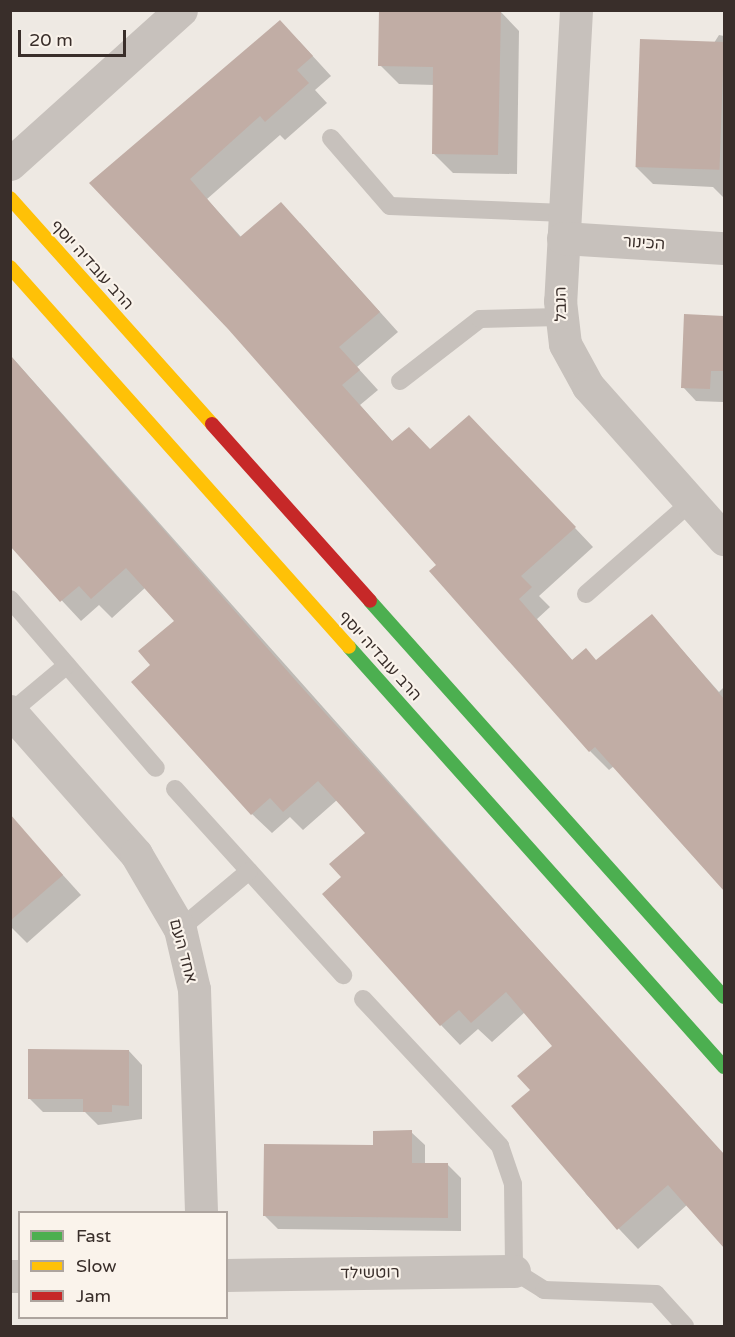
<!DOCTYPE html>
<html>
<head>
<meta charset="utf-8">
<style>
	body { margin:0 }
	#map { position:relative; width:735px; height:1337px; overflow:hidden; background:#eee9e3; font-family:"Varela Round","Noto Sans Hebrew",sans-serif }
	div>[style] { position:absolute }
	.shadow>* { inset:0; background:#0003 }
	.building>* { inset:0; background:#c1ada5; transform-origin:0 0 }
	.lane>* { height:18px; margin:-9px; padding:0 9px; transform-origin:9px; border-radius:9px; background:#c7c1bc }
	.street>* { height:33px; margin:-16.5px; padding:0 16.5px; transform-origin:16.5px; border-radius:16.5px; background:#c7c1bc }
	.fast>* { height:14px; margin:-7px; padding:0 7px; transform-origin:7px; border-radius:7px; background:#4caf50 }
	.slow>* { height:14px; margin:-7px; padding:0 7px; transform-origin:7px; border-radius:7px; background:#ffc107 }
	.jam>* { height:14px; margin:-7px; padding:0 7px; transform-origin:7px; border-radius:7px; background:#c62828 }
	span { translate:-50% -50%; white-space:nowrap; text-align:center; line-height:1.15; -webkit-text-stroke:4.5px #faf3eb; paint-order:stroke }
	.street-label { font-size:16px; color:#392e2a }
	.frame { position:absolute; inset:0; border:12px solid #392e2a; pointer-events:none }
	.legend { position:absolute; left:18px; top:1211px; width:210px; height:108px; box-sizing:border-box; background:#faf3eb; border:2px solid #ada49e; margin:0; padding:8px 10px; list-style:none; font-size:18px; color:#392e2a }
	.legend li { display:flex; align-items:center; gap:12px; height:30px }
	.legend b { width:30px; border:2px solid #ada49e }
	.scale { position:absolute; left:18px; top:30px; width:108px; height:27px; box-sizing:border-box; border:3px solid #392e2a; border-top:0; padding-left:8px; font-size:18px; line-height:21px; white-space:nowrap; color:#392e2a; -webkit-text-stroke:4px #faf3eb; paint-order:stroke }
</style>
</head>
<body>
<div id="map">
	<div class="shadow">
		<i style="clip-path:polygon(500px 11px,519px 31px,517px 174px,453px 173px,433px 153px,435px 85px,399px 84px,380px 65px)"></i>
		<i style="clip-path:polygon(719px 35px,724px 36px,724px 198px,713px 187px,653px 184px,636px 167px)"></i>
		<i style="clip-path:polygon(299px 41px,331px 76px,315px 90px,327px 103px,285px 140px,280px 135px,207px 199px,242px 238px,300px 223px,398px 332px,357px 367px,378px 390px,360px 405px,393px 442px,431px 451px,488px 436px,593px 547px,539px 596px,550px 607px,537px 619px,573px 661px,597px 661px,652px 616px,719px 692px,724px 687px,724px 889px,614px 766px,609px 770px,590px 751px,431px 571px,438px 566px,229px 328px,91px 183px)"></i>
		<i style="clip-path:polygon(686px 316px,724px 317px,723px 402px,696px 401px,683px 387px)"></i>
		<i style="clip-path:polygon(10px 355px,724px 1158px,724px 1246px,688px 1204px,638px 1249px,586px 1194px,532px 1090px,554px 1046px,525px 1012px,492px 1042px,478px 1029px,460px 1045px,441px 1025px,343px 878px,367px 833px,337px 800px,303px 830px,290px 817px,272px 833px,252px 814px,152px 665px,176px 621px,146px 587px,112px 618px,99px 605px,81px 621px,10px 545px)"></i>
		<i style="clip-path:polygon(10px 831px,25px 833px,81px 895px,27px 943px,10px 926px)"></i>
		<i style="clip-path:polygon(129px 1051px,142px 1065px,142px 1119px,98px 1125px,85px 1112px,43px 1112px,29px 1098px)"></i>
		<i style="clip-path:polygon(411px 1132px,425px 1145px,425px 1164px,447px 1164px,461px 1178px,461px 1231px,278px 1229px,265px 1216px,374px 1146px)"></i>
	</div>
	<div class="building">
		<i style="clip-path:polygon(379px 10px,501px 10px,498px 155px,432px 154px,433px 67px,378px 66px)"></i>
		<i style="clip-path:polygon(280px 20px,313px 56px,297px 70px,309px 83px,265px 122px,260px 116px,190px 179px,240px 237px,281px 202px,380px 312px,339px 347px,360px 370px,342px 385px,392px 441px,409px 427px,430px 449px,469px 415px,576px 527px,521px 576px,532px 587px,519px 599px,572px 660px,586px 648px,596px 660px,652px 614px,724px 699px,724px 891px,595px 747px,589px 752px,429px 571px,436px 565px,228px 329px,89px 183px)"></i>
		<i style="left:640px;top:39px;width:84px;height:128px;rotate:2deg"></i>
		<i style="clip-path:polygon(684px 314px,724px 316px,724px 371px,711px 371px,710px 389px,681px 388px)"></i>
		<i style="clip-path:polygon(10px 355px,297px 682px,724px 1154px,724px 1248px,668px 1185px,617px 1230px,511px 1106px,530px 1090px,517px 1076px,552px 1046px,506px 992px,471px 1023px,459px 1010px,440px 1026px,322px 894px,341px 877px,329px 864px,365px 833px,342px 807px,318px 781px,283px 812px,270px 798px,251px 815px,131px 682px,150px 665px,138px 651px,174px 621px,126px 568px,91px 599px,79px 586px,60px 602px,10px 546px)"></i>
		<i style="clip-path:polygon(10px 814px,63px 875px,10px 921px)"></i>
		<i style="clip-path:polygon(28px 1049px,129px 1050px,129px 1106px,112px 1105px,112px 1112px,83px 1112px,83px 1099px,28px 1099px)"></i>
		<i style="clip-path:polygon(412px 1130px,412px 1163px,448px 1163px,448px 1218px,263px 1216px,264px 1144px,373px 1145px,373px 1131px)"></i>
	</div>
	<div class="lane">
		<i style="left:331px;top:138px;width:90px;rotate:49.1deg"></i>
		<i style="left:390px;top:206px;width:175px;rotate:2.3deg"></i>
		<i style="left:400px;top:381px;width:101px;rotate:-37.8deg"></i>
		<i style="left:480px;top:319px;width:80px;rotate:-1.4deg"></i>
		<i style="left:586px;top:594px;width:140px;rotate:-41.2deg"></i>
		<i style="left:10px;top:599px;width:223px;rotate:49.2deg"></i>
		<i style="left:11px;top:712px;width:73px;rotate:-40deg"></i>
		<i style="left:175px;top:789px;width:251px;rotate:47.9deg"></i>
		<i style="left:180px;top:929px;width:90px;rotate:-40deg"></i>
		<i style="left:363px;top:999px;width:201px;rotate:47deg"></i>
		<i style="left:500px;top:1146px;width:40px;rotate:71.1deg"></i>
		<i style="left:513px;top:1184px;width:87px;rotate:89.3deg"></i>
		<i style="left:514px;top:1271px;width:36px;rotate:32deg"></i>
		<i style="left:544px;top:1290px;width:112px;rotate:2deg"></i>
		<i style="left:656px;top:1294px;width:43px;rotate:47.8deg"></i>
	</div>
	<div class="street">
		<i style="left:576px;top:10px;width:291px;rotate:93.1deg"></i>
		<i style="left:560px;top:301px;width:43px;rotate:83.4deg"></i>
		<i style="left:565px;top:344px;width:48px;rotate:61.3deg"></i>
		<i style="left:588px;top:386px;width:205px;rotate:48.4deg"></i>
		<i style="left:10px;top:164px;width:230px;rotate:-42deg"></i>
		<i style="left:563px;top:238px;width:161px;rotate:3.6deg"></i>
		<i style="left:10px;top:711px;width:191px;rotate:48.6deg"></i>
		<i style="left:136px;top:854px;width:87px;rotate:59.6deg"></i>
		<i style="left:180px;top:929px;width:62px;rotate:76.9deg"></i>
		<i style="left:194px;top:989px;width:223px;rotate:88.2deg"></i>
		<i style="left:226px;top:1275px;width:288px;rotate:-0.8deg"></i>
		<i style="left:10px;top:1276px;width:10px"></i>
	</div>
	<div class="fast">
		<i style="left:370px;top:601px;width:531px;rotate:48.21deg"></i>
		<i style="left:349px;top:647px;width:563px;rotate:48.24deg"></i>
	</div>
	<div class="slow">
		<i style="left:10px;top:198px;width:303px;rotate:48.2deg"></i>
		<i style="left:10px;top:267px;width:509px;rotate:48.26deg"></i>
	</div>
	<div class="jam">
		<i style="left:212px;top:424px;width:237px;rotate:48.2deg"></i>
	</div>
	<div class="street-label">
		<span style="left:644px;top:243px;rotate:4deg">הכינור</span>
		<span style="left:92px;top:265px;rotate:48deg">הרב עובדיה יוסף</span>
		<span style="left:561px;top:304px;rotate:-91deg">הנבל</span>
		<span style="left:380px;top:656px;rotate:48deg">הרב עובדיה יוסף</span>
		<span style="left:183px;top:951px;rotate:75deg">אחד העם</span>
		<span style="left:370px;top:1273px;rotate:-1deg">רוטשילד</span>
	</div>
	<div class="frame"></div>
	<ul class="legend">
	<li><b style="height:8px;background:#4caf50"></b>Fast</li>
	<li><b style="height:8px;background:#ffc107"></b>Slow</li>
	<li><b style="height:8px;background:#c62828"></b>Jam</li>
	</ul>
	<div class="scale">20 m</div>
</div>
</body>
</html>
